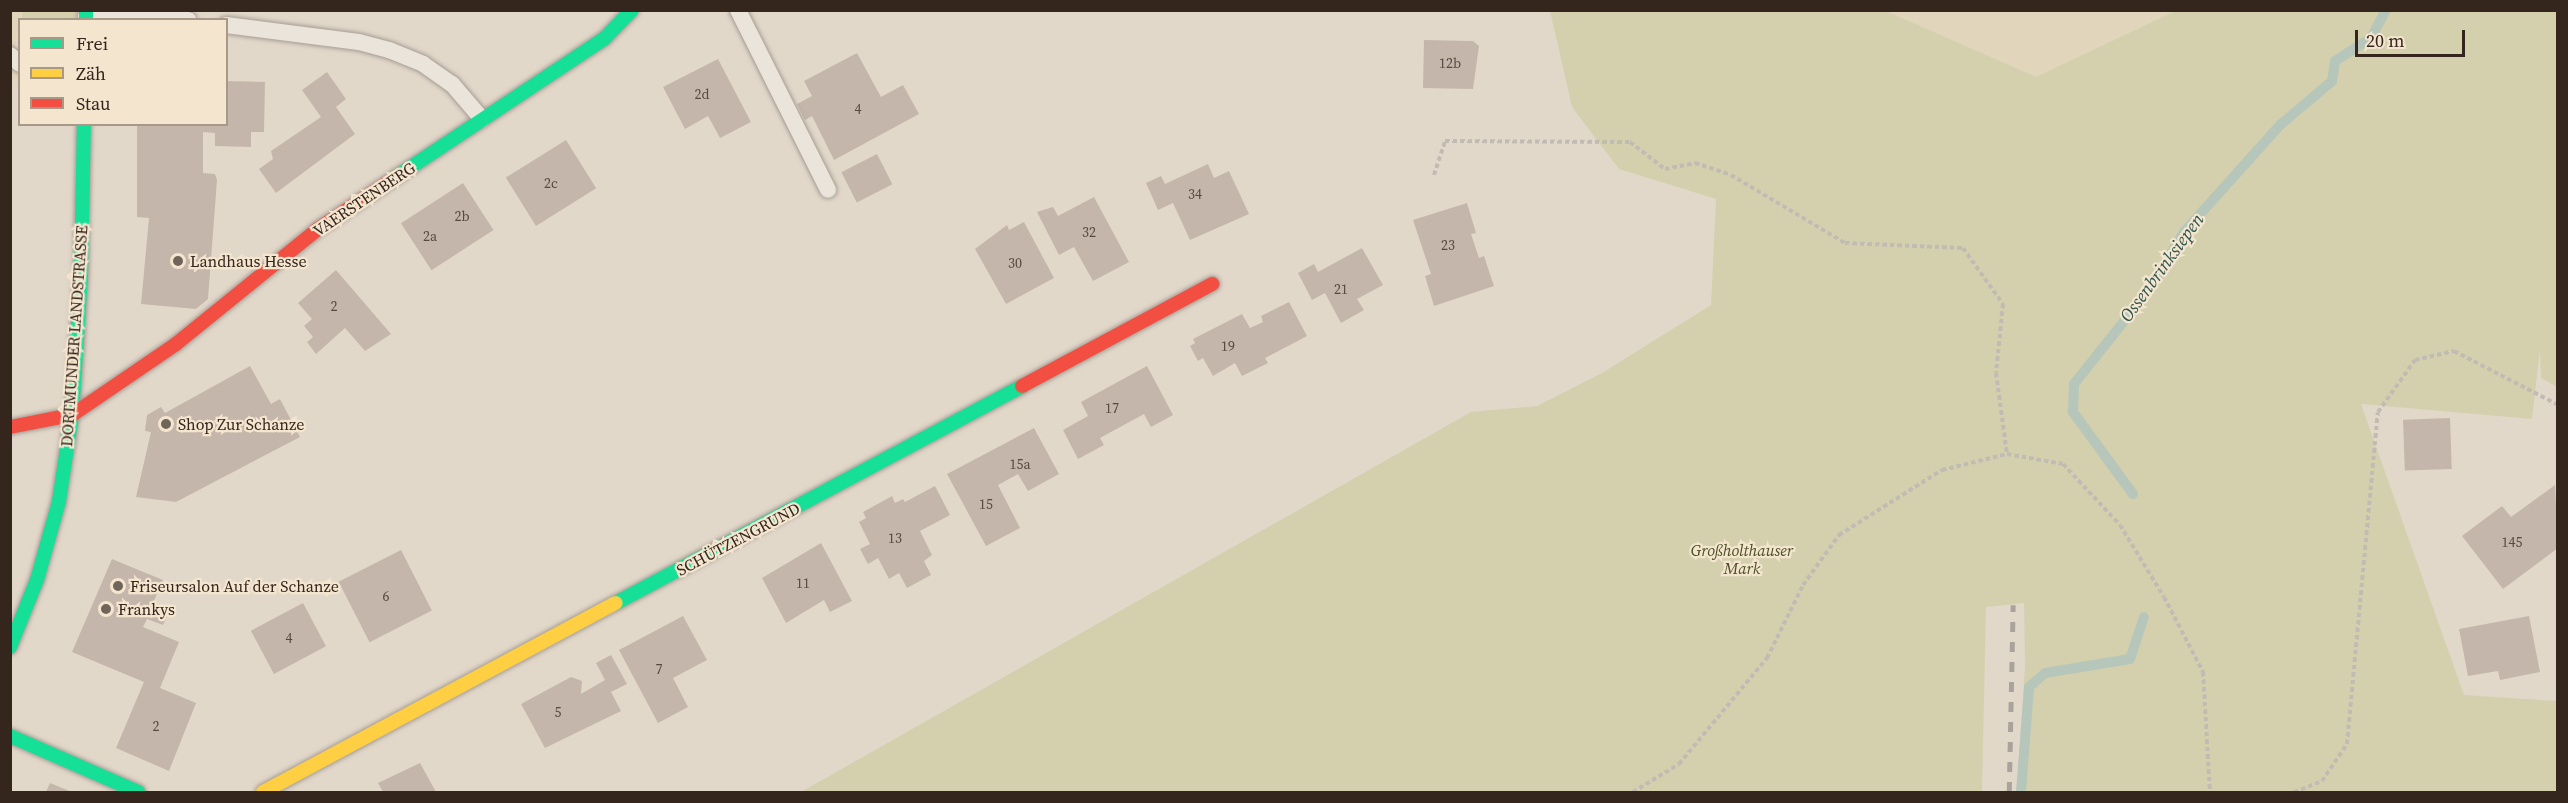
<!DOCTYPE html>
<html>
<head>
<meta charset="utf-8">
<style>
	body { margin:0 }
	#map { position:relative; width:2568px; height:803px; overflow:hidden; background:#e2d8ca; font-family:"Source Serif 4",serif }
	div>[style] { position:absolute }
	.farmland>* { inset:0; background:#e1d5bb }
	.green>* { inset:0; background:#d4d0ad }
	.stream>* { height:10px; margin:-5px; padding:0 5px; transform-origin:5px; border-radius:5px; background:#b6c6ba }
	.building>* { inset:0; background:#c5b6ab; transform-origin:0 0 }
	.path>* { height:4px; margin-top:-2px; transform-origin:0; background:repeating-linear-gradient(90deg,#c2bbb3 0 4.5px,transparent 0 7.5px) }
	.roads { filter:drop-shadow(0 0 2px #a79d94) drop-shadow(0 0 2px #a79d94) }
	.lane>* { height:16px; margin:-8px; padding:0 8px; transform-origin:8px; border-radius:8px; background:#eae4db }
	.fast>* { height:14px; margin:-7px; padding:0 7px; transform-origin:7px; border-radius:7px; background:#16e098 }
	.slow>* { height:14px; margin:-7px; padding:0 7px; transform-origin:7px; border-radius:7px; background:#ffcf43 }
	.jam>* { height:14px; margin:-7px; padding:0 7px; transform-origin:7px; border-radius:7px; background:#f24e42 }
	.rail>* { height:4.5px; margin-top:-2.25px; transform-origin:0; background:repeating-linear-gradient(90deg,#a9a39c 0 10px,transparent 0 20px) }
	.dots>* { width:16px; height:16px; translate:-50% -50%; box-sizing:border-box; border:3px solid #f4e5cf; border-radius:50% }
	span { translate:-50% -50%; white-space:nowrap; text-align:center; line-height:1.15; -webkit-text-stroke:4.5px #f4e5cf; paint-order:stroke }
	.number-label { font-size:14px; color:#584940 }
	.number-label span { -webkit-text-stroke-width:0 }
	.street-label { font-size:16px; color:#34251d }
	.poi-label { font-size:16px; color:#34251d }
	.left { translate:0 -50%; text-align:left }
	.park-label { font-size:16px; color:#4a5024; font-style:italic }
	.water-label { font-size:18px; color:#2c534c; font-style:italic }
	.frame { position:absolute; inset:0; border:12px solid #34251d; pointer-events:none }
	.legend { position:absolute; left:18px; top:18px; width:210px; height:108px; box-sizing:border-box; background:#f4e5cf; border:2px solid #a79888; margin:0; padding:8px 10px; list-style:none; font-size:18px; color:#34251d }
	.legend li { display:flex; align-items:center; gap:12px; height:30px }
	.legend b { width:30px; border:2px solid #a79888 }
	.scale { position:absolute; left:2355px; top:30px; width:110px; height:27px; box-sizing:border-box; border:3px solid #34251d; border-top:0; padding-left:8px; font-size:18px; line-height:21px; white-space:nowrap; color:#34251d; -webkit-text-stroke:4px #f4e5cf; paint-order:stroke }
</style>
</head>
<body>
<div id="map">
	<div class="farmland">
		<i style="clip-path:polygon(10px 11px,23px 11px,12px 58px,19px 64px,19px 81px,11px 81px)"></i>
		<i style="clip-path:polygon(1886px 11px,2175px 11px,2036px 78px)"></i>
	</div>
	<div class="green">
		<i style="clip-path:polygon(23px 11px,86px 11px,82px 19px,21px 20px)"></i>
		<i style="clip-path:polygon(1550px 11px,1886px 11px,2036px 77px,2175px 11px,2557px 11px,2557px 387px,2541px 378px,2540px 349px,2532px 419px,2361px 404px,2464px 695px,2557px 701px,2557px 792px,2017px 792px,2025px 666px,2024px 603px,1986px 607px,1982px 792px,801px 792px,1471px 412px,1537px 406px,1602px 373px,1711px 305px,1716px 199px,1619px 169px,1572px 107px)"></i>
	</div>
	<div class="stream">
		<i style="left:2133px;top:494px;width:102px;rotate:-126.2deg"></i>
		<i style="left:2073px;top:412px;width:28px;rotate:-88deg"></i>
		<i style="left:2074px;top:384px;width:119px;rotate:-51.5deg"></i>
		<i style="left:2148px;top:291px;width:69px;rotate:-58.6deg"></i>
		<i style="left:2184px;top:232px;width:144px;rotate:-48.1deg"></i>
		<i style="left:2280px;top:125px;width:68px;rotate:-40.2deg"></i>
		<i style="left:2332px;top:81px;width:20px;rotate:-81deg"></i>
		<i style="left:2335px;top:61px;width:43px;rotate:-32.6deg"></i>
		<i style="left:2371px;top:38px;width:32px;rotate:-62deg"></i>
		<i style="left:2021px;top:792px;width:105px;rotate:-85.6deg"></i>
		<i style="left:2029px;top:687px;width:21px;rotate:-41deg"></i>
		<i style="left:2045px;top:673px;width:86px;rotate:-9.4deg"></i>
		<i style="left:2130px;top:659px;width:44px;rotate:-71.6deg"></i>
	</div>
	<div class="building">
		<i style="clip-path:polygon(1424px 40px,1473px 41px,1479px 46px,1473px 89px,1423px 88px)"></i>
		<i style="clip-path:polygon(857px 53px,881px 97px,903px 85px,919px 114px,834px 160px,812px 116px,805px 120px,797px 104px,812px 96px,804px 81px)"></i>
		<i style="clip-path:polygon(718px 59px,751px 122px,720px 138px,708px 116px,685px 129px,663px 87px)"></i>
		<i style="clip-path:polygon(327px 72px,346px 99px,336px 107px,355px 134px,276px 193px,259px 169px,273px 159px,271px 151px,321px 117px,302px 90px)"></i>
		<i style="clip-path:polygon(226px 81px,265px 82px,264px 132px,251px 132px,251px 147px,215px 146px,215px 133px,203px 132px,203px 173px,215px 174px,217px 180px,208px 299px,196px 309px,141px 304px,149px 218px,137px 217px,137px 124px,226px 124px)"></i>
		<i style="left:566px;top:140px;width:57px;height:71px;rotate:58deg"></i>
		<i style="left:877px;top:154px;width:34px;height:40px;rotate:63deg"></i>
		<i style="clip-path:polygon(1208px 164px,1214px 178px,1229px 171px,1249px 214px,1190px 240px,1173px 203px,1158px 210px,1146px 183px,1161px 176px,1165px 184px)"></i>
		<i style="left:463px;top:183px;width:56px;height:74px;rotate:57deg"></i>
		<i style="clip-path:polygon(1094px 197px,1129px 262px,1093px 281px,1074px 247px,1059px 255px,1037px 212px,1053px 207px,1058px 216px)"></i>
		<i style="clip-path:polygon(1467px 203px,1476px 233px,1471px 234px,1479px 258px,1484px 256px,1494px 286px,1434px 306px,1425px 276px,1431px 274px,1413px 220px)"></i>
		<i style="clip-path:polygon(1024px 222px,1054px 278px,1006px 304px,975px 249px,1007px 225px,1009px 230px)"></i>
		<i style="clip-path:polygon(1362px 248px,1383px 285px,1357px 299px,1364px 310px,1341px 323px,1325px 293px,1312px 300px,1298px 273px,1314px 264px,1318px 272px)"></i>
		<i style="clip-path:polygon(336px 270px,391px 334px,365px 351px,345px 328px,316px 354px,307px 342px,313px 337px,304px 326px,312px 319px,298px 303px)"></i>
		<i style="clip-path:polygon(1289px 302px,1307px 336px,1265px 358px,1268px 363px,1242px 376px,1235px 363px,1213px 376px,1203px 358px,1198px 361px,1190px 346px,1195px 343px,1193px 339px,1242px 314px,1250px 328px,1263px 322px,1261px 316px)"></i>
		<i style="clip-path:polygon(250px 366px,271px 404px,280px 399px,300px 437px,176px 502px,136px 497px,151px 432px,145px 431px,147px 415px,161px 407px,165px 413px)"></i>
		<i style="clip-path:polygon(1147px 366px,1173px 415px,1151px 427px,1144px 414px,1100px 438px,1104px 445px,1078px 459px,1063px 430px,1088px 416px,1081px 402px)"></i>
		<i style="left:2450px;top:418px;width:51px;height:47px;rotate:88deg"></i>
		<i style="clip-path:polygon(1034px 428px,1059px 474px,1028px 491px,1018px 474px,998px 485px,1020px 528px,986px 546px,947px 474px)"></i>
		<i style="clip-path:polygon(2555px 485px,2558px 548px,2503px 589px,2462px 536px,2502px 506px,2511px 517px)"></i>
		<i style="clip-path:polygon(935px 486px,950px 515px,920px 531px,932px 555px,924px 561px,931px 575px,907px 588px,899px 573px,889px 579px,878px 558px,868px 564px,860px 549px,870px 544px,859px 522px,866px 518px,863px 512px,892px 496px,895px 503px,903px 499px,905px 502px)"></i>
		<i style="clip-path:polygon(821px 543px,852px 601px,830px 612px,824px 600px,786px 623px,762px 578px)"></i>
		<i style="left:401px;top:550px;width:68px;height:70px;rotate:63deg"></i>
		<i style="clip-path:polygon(112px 559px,163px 580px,153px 603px,170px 611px,163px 625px,147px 619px,143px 627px,179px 642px,160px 688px,196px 703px,169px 771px,116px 748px,144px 682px,72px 652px)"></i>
		<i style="left:303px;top:603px;width:49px;height:59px;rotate:62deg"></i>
		<i style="clip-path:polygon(683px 616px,707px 660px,673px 678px,688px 707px,658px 723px,619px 650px)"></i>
		<i style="clip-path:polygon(2529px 616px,2540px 672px,2500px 680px,2498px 671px,2468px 676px,2459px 629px)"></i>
		<i style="clip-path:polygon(611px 655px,627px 684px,611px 692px,621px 711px,545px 748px,521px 704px,571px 677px,582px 681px,581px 694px,605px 680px,596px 663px)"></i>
		<i style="clip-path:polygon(420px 763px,436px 792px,383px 792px,378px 783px)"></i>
		<i style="clip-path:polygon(50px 783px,72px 792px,46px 792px)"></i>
	</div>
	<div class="path">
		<i style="left:1434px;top:175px;width:36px;rotate:-72deg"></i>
		<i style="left:1445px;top:141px;width:185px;rotate:0.3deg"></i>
		<i style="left:1630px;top:142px;width:44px;rotate:37.6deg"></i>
		<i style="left:1665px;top:169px;width:31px;rotate:-11deg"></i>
		<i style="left:1695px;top:163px;width:35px;rotate:18deg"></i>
		<i style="left:1731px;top:175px;width:133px;rotate:30.8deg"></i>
		<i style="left:1845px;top:243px;width:118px;rotate:2.4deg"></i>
		<i style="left:1963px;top:248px;width:69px;rotate:54.5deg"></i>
		<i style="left:2003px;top:304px;width:69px;rotate:95.8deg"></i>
		<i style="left:1996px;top:373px;width:82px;rotate:82.3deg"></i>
		<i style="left:1633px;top:792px;width:54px;rotate:-31.3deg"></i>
		<i style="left:1679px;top:764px;width:138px;rotate:-50.3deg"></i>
		<i style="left:1767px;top:658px;width:81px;rotate:-63.7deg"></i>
		<i style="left:1803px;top:585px;width:62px;rotate:-54.2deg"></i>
		<i style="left:1839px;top:535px;width:122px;rotate:-32.3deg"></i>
		<i style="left:1942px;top:470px;width:67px;rotate:-13.8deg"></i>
		<i style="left:2007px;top:454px;width:57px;rotate:10.1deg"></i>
		<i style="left:2063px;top:464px;width:83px;rotate:46.9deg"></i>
		<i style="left:2120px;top:525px;width:84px;rotate:58.6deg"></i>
		<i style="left:2164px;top:597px;width:85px;rotate:62.5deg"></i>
		<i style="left:2203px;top:672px;width:120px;rotate:86.7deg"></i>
		<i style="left:2294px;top:792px;width:30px;rotate:-21deg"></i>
		<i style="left:2322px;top:781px;width:45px;rotate:-56deg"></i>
		<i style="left:2347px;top:744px;width:333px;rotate:-84.7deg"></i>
		<i style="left:2378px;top:412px;width:64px;rotate:-54.6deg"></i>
		<i style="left:2415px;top:360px;width:40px;rotate:-13deg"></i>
		<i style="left:2454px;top:351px;width:117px;rotate:27.4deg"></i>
	</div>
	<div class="roads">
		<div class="lane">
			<i style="left:738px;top:10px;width:201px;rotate:63.4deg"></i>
			<i style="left:86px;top:16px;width:64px;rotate:-1.8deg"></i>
			<i style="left:150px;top:14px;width:39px;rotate:9deg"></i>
			<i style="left:226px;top:25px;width:134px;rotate:7.3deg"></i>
			<i style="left:359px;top:42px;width:31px;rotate:15deg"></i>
			<i style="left:389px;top:50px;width:37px;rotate:22deg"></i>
			<i style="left:423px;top:64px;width:35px;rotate:35deg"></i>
			<i style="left:452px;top:84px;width:46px;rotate:49.4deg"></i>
			<i style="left:10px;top:55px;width:13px;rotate:42deg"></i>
		</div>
		<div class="fast">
			<i style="left:86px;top:10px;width:10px;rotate:90deg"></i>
			<i style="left:396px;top:177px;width:250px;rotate:-33.6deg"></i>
			<i style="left:604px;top:39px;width:40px;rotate:-46deg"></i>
			<i style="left:616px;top:603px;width:460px;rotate:-28.1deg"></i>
			<i style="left:10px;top:647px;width:72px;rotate:-68.1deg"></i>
			<i style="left:37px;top:580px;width:82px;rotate:-74.4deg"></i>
			<i style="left:59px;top:501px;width:87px;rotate:-81.4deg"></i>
			<i style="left:72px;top:415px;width:140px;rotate:-86.3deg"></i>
			<i style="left:81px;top:275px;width:151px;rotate:-88.9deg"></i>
			<i style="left:10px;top:736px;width:140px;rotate:23.6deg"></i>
		</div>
		<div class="slow">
			<i style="left:263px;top:792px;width:400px;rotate:-28.2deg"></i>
		</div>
		<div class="jam">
			<i style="left:1022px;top:386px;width:216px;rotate:-28.2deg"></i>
			<i style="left:10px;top:427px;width:63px;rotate:-11deg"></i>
			<i style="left:72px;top:415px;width:126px;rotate:-34.3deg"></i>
			<i style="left:176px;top:344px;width:183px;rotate:-39deg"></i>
			<i style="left:318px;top:229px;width:94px;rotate:-33.7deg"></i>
		</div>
	</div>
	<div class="rail">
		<i style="left:2009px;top:792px;width:187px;rotate:-88.8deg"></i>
	</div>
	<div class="dots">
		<i style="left:178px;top:261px;background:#71645a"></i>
		<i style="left:166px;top:424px;background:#71645a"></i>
		<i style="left:118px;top:586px;background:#71645a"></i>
		<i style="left:106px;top:609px;background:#71645a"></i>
	</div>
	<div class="number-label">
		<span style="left:1450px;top:63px">12b</span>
		<span style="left:702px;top:94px">2d</span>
		<span style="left:858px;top:109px">4</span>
		<span style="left:551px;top:183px">2c</span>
		<span style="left:1195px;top:194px">34</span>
		<span style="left:462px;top:216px">2b</span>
		<span style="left:1089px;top:232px">32</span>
		<span style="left:430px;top:236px">2a</span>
		<span style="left:1448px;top:245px">23</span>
		<span style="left:1015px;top:263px">30</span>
		<span style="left:1341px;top:289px">21</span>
		<span style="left:334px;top:306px">2</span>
		<span style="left:1228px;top:346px">19</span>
		<span style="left:1112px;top:408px">17</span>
		<span style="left:1020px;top:464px">15a</span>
		<span style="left:986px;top:504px">15</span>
		<span style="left:895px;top:538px">13</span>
		<span style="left:2512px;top:542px">145</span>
		<span style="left:803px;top:583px">11</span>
		<span style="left:386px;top:596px">6</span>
		<span style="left:289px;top:638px">4</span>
		<span style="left:659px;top:669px">7</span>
		<span style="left:558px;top:712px">5</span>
		<span style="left:156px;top:726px">2</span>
	</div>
	<div class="street-label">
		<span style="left:364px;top:199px;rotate:-34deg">VAERSTENBERG</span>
		<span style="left:74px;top:336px;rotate:-86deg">DORTMUNDER LANDSTRASSE</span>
		<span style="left:738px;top:539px;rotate:-28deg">SCHÜTZENGRUND</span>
	</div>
	<div class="poi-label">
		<span class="left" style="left:190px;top:261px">Landhaus Hesse</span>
		<span class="left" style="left:178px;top:424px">Shop Zur Schanze</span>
		<span class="left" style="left:130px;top:586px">Friseursalon Auf der Schanze</span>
		<span class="left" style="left:118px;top:609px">Frankys</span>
	</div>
	<div class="park-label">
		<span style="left:1742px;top:559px">Großholthauser<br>Mark</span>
	</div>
	<div class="water-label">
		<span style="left:2162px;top:268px;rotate:-54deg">Ossenbrinksiepen</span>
	</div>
	<div class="frame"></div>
	<ul class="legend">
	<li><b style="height:8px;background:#16e098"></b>Frei</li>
	<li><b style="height:8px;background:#ffcf43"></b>Zäh</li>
	<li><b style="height:8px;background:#f24e42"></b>Stau</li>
	</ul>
	<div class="scale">20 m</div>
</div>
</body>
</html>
